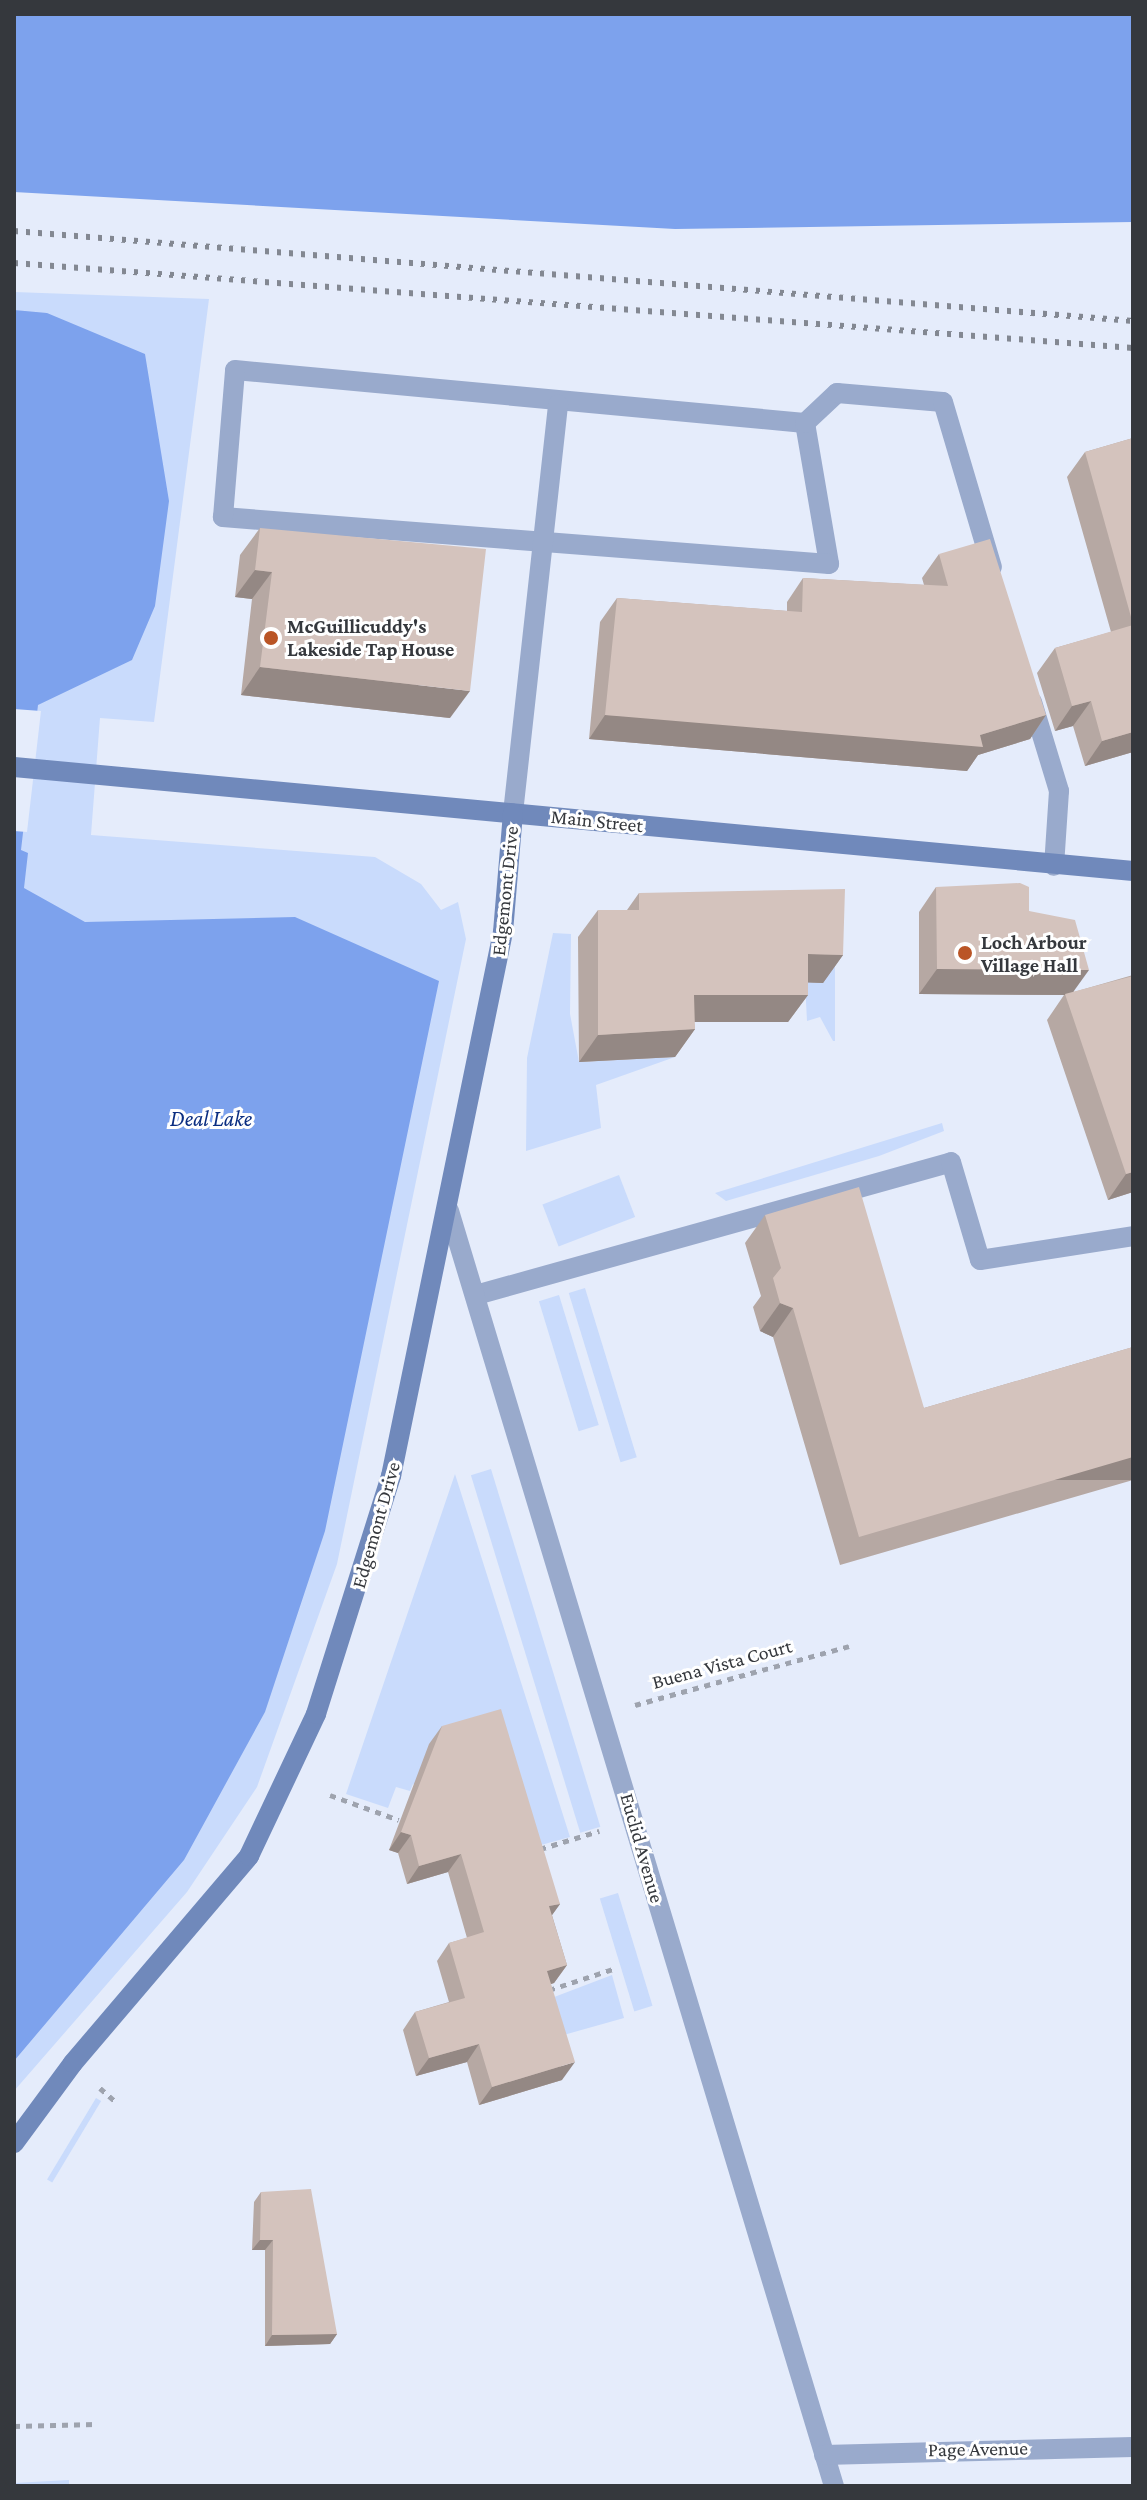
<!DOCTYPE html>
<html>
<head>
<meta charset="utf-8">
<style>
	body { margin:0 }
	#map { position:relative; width:1147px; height:2500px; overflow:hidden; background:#e5ecfb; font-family:"Crimson Pro",serif }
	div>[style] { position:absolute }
	.green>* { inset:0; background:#c9dbfc; transform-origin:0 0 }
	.water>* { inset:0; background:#7da2ed }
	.pier>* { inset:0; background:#e5ecfb }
	.path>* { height:5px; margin-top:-2.5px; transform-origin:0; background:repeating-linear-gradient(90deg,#9ea3ae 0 6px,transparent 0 12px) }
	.lane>* { height:20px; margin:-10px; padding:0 10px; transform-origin:10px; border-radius:10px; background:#9ac }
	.street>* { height:20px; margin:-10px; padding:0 10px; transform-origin:10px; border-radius:10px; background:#9ac }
	.secondary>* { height:20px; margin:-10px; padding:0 10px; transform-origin:10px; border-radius:10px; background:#7089bb }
	.rail>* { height:6px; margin-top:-3px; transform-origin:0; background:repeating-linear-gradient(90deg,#838892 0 4px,transparent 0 12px) }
	.wall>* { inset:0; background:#b6a8a3 }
	.shaded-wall>* { inset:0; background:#948884; transform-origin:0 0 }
	.building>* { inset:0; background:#d4c3bd }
	.dots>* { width:22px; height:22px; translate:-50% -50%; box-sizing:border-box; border:4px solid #fff; border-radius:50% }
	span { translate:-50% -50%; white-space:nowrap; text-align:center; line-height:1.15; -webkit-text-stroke:6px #fff; paint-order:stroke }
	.poi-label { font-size:20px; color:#35383d; font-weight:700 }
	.left { translate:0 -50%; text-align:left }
	.street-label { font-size:20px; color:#35383d }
	.water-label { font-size:22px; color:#0a2d81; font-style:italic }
	.frame { position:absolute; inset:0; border:16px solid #35383d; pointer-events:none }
</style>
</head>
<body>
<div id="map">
	<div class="green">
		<i style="clip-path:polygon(14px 292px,209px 299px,154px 722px,100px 718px,91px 835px,375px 857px,421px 884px,441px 910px,458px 902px,466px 939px,337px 1564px,257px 1787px,187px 1892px,14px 2091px)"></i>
		<i style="clip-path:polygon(835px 915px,835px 1041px,833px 1041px,820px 1017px,807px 1021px,805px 982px,825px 917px)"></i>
		<i style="clip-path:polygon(553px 933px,571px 934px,570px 1014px,579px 1062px,675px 1057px,596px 1085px,601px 1128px,526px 1151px,527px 1058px)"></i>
		<i style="clip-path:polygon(942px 1123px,944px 1131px,879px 1156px,726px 1201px,715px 1193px)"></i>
		<i style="left:619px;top:1175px;width:45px;height:82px;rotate:69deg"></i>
		<i style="left:585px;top:1288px;width:177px;height:17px;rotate:73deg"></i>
		<i style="left:559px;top:1295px;width:136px;height:21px;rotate:73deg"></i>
		<i style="left:491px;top:1469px;width:374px;height:21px;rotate:73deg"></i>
		<i style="clip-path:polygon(455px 1474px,570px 1837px,523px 1850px,413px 1784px,410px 1791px,396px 1787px,388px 1808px,346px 1794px)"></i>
		<i style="left:618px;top:1893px;width:118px;height:19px;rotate:73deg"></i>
		<i style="clip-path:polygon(612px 1975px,624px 2018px,560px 2036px,549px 1999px)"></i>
		<i style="left:96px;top:2098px;width:6px;height:95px;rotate:31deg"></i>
		<i style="clip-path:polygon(69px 2480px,69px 2486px,14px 2486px,14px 2483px)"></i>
	</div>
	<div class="water">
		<i style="clip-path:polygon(14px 14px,1133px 14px,1133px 222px,675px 229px,14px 192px)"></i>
		<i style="clip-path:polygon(14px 310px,47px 313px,145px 354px,169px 501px,155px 606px,132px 660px,38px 705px,21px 850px,28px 853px,24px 888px,85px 922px,295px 917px,439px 981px,325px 1531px,265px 1712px,184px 1860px,14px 2061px)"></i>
	</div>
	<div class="pier">
		<i style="clip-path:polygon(14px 709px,41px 711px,27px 832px,14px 831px)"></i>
	</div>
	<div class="path">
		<i style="left:635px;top:1705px;width:222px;rotate:-15.4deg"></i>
		<i style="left:330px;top:1795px;width:73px;rotate:19.9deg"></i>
		<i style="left:540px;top:1849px;width:62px;rotate:-17deg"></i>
		<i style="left:549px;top:1990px;width:71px;rotate:-18.2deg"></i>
		<i style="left:100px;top:2088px;width:21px;rotate:41deg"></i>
		<i style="left:14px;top:2426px;width:82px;rotate:-1.4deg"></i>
	</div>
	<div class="lane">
		<i style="left:235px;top:370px;width:572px;rotate:5.31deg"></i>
		<i style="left:805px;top:423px;width:143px;rotate:80.3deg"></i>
		<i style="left:829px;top:564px;width:608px;rotate:-175.57deg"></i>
		<i style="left:223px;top:517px;width:147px;rotate:-85.3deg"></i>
		<i style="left:805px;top:423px;width:44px;rotate:-43.2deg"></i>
		<i style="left:837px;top:393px;width:106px;rotate:4.9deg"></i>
		<i style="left:943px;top:402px;width:172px;rotate:73.5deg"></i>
		<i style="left:1032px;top:702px;width:93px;rotate:73.1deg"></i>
		<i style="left:1059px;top:791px;width:75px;rotate:93.8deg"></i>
		<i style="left:513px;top:813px;width:411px;rotate:-83.7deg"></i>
		<i style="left:476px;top:1295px;width:493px;rotate:-15.6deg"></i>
		<i style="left:951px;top:1162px;width:102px;rotate:73.5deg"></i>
		<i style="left:980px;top:1260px;width:155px;rotate:-8.9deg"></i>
	</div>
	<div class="street">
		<i style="left:449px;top:1211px;width:1332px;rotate:73.2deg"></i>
		<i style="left:824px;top:2455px;width:309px;rotate:-1.5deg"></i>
	</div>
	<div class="secondary">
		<i style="left:14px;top:767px;width:1124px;rotate:5.31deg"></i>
		<i style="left:14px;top:2143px;width:99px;rotate:-53.6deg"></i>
		<i style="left:73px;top:2063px;width:272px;rotate:-49.6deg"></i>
		<i style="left:249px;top:1856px;width:157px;rotate:-64.7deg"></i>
		<i style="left:316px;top:1714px;width:250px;rotate:-72.5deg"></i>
		<i style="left:391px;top:1476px;width:555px;rotate:-78.37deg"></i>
		<i style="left:503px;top:932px;width:119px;rotate:-85.2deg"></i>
	</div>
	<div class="rail">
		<i style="left:14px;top:231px;width:1123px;rotate:4.6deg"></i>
		<i style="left:14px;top:263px;width:1122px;rotate:4.34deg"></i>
	</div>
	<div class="wall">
		<i style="clip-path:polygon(1133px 438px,1133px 752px,1085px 766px,1073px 726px,1055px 731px,1037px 673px,1055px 648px,1111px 632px,1067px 477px,1085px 452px)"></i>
		<i style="clip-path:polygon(260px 528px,450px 718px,241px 695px,252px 599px,235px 597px,240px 555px)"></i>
		<i style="clip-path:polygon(939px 554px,1046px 715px,1030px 739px,978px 755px,967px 771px,589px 739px,600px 622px,617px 598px,787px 611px,787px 602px,803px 578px,924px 585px,922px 578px)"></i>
		<i style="clip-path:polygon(936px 887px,1029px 911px,1074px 992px,1133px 975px,1133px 1192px,1108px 1200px,1047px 1020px,1064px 995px,919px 994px,919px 912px)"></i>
		<i style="clip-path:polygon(639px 893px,843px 955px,823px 983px,808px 982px,808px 995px,788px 1022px,694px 1022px,695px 1029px,675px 1057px,579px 1062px,578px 937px,598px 910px,627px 910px)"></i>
		<i style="clip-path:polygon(765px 1215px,924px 1408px,1133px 1347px,1133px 1480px,840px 1565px,773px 1337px,760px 1331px,753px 1307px,761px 1296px,745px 1243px)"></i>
		<i style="clip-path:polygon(442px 1726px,560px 1904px,552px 1915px,567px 1965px,554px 1983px,551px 1984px,562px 2080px,479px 2105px,467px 2062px,416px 2076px,403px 2030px,415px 2012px,449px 2002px,437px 1961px,449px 1943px,467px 1938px,448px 1872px,407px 1884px,398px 1853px,389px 1850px,429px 1744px)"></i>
		<i style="clip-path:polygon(261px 2192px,337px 2334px,330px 2344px,265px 2346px,265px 2250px,252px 2250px,254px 2202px)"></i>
	</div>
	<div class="shaded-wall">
		<i style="clip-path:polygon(255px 570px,272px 572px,252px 599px,235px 597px)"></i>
		<i style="clip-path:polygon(260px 667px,470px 691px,450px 718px,241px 695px)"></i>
		<i style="clip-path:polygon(1091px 701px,1073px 726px,1055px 731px,1072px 706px)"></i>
		<i style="clip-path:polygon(605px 715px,980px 735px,1046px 715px,1030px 739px,978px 755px,967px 771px,589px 739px)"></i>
		<i style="clip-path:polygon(1133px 732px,1133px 752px,1085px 766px,1102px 741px)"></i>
		<i style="clip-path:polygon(808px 954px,843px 955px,823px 983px,788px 982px)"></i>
		<i style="clip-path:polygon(937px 969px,1089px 970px,1071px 995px,919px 994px)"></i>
		<i style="clip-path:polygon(694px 995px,808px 995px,788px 1022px,675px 1022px)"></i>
		<i style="clip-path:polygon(695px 1029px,675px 1057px,579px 1062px,598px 1035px)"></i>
		<i style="clip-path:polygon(1133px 1172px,1133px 1192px,1108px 1200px,1126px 1174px)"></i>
		<i style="clip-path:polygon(780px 1303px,793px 1308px,773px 1337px,760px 1331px)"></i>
		<i style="left:1133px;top:1457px;width:23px;height:285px;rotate:90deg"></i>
		<i style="clip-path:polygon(401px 1832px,411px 1835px,398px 1853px,389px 1850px)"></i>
		<i style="clip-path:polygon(461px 1854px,448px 1872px,407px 1884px,419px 1866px)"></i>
		<i style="clip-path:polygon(560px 1904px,547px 1922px,549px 1906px)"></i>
		<i style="clip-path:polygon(567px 1965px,554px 1983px,535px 1989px,547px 1971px)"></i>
		<i style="clip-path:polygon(479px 2044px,467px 2062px,416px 2076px,429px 2058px)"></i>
		<i style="clip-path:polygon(575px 2062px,562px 2080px,479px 2105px,492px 2087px)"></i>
		<i style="clip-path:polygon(260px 2240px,273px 2240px,265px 2250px,252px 2250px)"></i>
		<i style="clip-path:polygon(337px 2334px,330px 2344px,265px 2346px,272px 2335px)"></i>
	</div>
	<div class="building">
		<i style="clip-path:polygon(1133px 438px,1133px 624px,1085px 452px)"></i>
		<i style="clip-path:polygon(260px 528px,486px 549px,470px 691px,260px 667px,272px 572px,255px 570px)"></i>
		<i style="clip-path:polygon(990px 539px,1046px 715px,980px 735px,983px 747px,605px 715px,617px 598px,802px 612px,803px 578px,948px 586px,939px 554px)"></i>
		<i style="clip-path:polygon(1133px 625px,1133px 732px,1102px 741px,1091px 701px,1072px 706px,1055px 648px)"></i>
		<i style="clip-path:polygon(1020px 883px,1029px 887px,1029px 911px,1075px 920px,1089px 970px,937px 969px,936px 887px)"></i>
		<i style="clip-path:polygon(845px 889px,843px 955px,808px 954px,808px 995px,694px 995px,695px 1029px,598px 1035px,598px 910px,639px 910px,639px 893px)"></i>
		<i style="clip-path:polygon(1133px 976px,1133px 1172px,1126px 1174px,1065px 994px)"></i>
		<i style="clip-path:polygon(859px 1187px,924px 1408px,1133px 1347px,1133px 1457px,859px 1537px,793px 1308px,780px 1303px,773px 1278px,781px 1268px,765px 1215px)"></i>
		<i style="clip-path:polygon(501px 1709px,560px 1904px,549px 1906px,567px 1965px,547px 1971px,575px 2062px,492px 2087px,479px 2044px,429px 2058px,415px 2012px,465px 1998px,449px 1943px,484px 1932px,461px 1854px,419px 1866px,411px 1835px,401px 1832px,442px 1726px)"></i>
		<i style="clip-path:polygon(311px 2189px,337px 2334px,272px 2335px,273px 2240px,260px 2240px,261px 2192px)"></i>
	</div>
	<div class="dots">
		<i style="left:271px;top:638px;background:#ba5526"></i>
		<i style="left:965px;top:953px;background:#ba5526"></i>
	</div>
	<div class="poi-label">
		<span class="left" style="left:287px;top:638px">McGuillicuddy's<br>Lakeside Tap House</span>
		<span class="left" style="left:981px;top:954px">Loch Arbour<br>Village Hall</span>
	</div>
	<div class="street-label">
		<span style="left:597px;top:821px;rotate:6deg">Main Street</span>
		<span style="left:505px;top:891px;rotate:-84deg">Edgemont Drive</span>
		<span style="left:376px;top:1525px;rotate:-74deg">Edgemont Drive</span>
		<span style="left:722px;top:1664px;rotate:-15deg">Buena Vista Court</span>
		<span style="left:642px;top:1848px;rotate:74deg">Euclid Avenue</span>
		<span style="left:978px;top:2449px;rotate:-1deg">Page Avenue</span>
	</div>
	<div class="water-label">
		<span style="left:211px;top:1119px">Deal Lake</span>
	</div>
	<div class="frame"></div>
</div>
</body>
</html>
